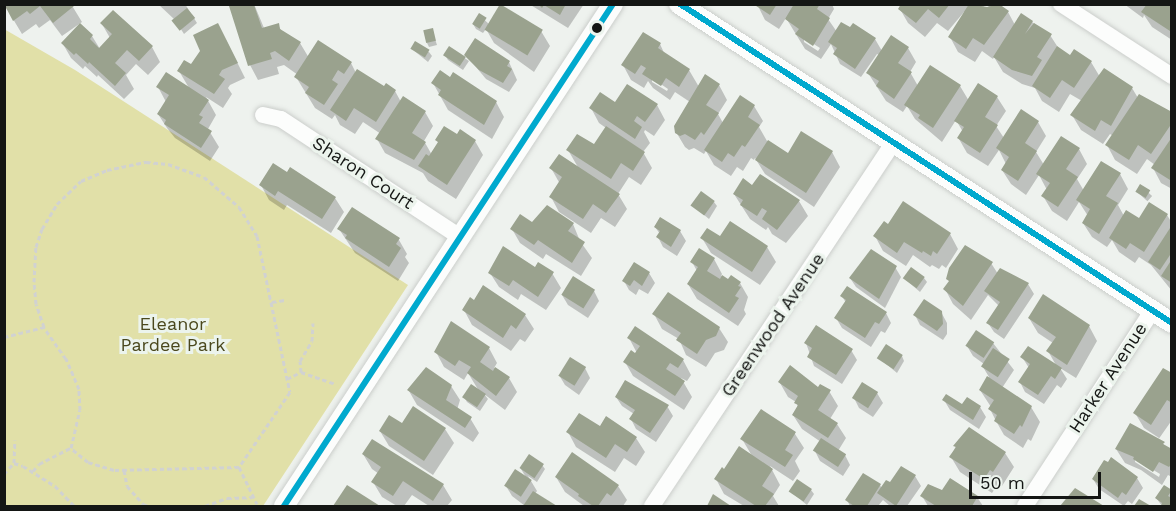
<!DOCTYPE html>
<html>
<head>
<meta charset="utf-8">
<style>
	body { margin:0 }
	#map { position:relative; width:1176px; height:511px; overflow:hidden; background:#eef2ee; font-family:"Work Sans",sans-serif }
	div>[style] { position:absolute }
	.green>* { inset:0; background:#e1e0a8 }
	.shadow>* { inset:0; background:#0003; transform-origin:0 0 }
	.building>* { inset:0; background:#9aa28e; transform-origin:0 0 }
	.path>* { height:3px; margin-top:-1.5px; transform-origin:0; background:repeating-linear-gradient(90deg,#d1d2d1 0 4.5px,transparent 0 7.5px) }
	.roads { filter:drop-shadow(0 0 2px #cbcecb) drop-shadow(0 0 2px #cbcecb) }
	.minor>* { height:16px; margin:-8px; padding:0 8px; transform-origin:8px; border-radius:8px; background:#fcfdfc }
	.tertiary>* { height:20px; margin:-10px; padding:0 10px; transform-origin:10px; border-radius:10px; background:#fcfdfc }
	.bus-1>* { height:6px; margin:-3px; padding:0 3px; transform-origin:3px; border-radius:3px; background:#00a9ce }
	.dots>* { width:16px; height:16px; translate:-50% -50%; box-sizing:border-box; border:3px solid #ecf4ed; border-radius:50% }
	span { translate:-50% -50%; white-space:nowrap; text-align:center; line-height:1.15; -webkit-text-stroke:6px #ecf4ed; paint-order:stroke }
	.street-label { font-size:18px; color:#141614 }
	.park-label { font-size:18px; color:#4a481d }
	.frame { position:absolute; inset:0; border:6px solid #141614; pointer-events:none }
	.scale { position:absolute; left:969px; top:472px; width:132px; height:27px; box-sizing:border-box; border:3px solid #141614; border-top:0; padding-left:8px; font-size:18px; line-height:21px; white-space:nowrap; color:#141614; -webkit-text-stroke:4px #ecf4ed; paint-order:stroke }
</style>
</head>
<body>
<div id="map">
	<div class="green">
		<i style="clip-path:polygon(4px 29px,75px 70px,408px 285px,263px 506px,5px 506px)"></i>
	</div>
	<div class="shadow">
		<i style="clip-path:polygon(4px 4px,71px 4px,82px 22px,62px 36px,50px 20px,39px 28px,36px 24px,22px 34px)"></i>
		<i style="clip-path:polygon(158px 4px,185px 4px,197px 23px,184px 34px,175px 20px)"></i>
		<i style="clip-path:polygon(238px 4px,254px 4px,264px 28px,278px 25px,282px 32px,300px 43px,309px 58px,351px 63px,356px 73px,385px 88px,386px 85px,395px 91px,401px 102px,425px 112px,433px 126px,424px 141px,432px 155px,439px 144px,437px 140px,457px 136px,475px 141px,483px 155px,456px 199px,428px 181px,423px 173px,385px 153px,377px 139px,381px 134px,363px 122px,355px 134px,340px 125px,335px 115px,332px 119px,315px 108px,296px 77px,298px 75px,284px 65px,277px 67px,279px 74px,258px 80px,250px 65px,231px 7px)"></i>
		<i style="clip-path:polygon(529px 4px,584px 4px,568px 28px)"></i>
		<i style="clip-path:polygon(evenodd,757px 4px,832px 4px,834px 9px,828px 19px,837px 32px,875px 39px,882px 51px,908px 48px,916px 62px,910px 72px,918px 86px,960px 86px,969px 101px,997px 97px,1006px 111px,996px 126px,1004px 138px,1038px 122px,1046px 136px,1036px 152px,1044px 165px,1079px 149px,1087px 164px,1077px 179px,1084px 191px,1120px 174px,1128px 189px,1118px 205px,1124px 216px,1139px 220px,1167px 215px,1172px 223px,1172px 291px,1151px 265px,1139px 257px,1135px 263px,1119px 252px,1112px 240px,1107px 247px,1092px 237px,1083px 223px,1088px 216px,1079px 202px,1067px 221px,1052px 211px,1043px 196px,1047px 190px,1039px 175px,1026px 195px,1011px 184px,1002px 170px,1006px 164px,999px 150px,988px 166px,967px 153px,959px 139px,963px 132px,956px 120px,942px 142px,915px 119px,907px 106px,903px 112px,886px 101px,868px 73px,879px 55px,877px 54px,861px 77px,840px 64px,831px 44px,821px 59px,805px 49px,786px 18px,779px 29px,765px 20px,757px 4px,804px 38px,820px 48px,818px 51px,804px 42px,804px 38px)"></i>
		<i style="clip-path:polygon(903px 4px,966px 4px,969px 8px,971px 4px,981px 4px,987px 9px,990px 4px,996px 4px,1008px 12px,1015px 25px,1032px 22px,1050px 35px,1059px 49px,1071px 57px,1091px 62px,1100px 77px,1132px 88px,1138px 98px,1172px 114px,1172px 189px,1161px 183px,1153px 168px,1155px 165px,1147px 159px,1137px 174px,1115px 160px,1107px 145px,1113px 136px,1110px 134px,1103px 144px,1081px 130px,1072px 115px,1082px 101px,1070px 94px,1059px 112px,1042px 101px,1035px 88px,1022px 84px,1003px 72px,994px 57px,993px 59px,982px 51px,975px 62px,958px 52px,950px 37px,966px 13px,964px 12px,948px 31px,937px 23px,925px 37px,908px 23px,900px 9px)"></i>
		<i style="clip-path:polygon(1124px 4px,1172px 4px,1172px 40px,1152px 27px,1144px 15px,1143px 18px)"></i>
		<i style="clip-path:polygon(479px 15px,489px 24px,541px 31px,550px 46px,534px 72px,494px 43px,486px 29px,483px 33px,476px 29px,473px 24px)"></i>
		<i style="clip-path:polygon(102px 24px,152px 47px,160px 62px,148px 75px,136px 64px,126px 75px,134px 89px,124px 99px,98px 75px,97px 77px,85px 66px,83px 69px,71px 58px,63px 44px,80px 25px,92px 36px,100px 49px,110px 38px)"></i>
		<i style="clip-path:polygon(432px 30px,437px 45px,429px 47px,427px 43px)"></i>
		<i style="clip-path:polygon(226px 40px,245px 78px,230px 85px,228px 88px,232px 94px,223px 108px,206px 97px,216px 115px,208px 129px,219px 147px,210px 161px,175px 138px,167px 128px,158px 114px,166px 102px,158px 87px,189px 88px,179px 71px,192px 66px)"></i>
		<i style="clip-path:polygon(evenodd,660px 44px,665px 55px,689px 70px,699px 87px,719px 85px,727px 100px,718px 114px,723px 123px,740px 97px,754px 106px,763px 121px,759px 127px,767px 141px,789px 155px,832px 152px,840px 167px,814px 207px,765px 174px,755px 158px,754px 160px,751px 158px,743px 171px,737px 167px,731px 176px,714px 165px,706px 151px,704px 154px,694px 148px,689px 150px,685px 147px,676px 132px,690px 102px,675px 92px,670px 100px,653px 88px,648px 81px,644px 88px,631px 80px,623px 65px,660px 44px,652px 78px,668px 89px,667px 91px,652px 82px,652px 78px)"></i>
		<i style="clip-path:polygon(450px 48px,469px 61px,463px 70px,448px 60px,445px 55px)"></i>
		<i style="clip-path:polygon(412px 49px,429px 52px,432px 56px,428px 62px)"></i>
		<i style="clip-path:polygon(466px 55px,509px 62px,517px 80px,509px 92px,486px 79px)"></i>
		<i style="clip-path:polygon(450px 79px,496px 102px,504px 117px,492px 139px,448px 110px,433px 83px)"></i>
		<i style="clip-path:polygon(615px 104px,657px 105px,665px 120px,654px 136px,645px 130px,644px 132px,650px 143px,643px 152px,652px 168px,641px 185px,629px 177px,618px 194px,627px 209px,615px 227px,601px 218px,591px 233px,559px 212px,551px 197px,560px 184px,551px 168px,579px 169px,568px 150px,595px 146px,606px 128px,599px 123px,591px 108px)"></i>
		<i style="clip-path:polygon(760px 176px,799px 201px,808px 216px,786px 243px,772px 234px,768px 227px,766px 230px,750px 219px,734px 194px,753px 187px)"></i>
		<i style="clip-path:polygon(261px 185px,335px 198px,344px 212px,331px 233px,287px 205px,284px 210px,269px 200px)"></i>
		<i style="left:1141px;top:186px;width:15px;height:7px;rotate:42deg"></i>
		<i style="clip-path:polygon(714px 202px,717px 206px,709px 219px,693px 206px)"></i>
		<i style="clip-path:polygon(661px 219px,680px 231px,686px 241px,677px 256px,663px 247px,658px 237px,660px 234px,655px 227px)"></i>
		<i style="clip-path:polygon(532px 224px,573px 224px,580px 241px,592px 258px,581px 276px,546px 254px,543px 259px,520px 243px,512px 229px)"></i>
		<i style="clip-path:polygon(889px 226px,950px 234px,958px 249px,946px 268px,942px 265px,939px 269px,932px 265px,930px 267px,913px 255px,906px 266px,883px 251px,875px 236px)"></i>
		<i style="clip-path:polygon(339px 229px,399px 240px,407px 254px,405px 257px,409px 263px,398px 281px,355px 253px)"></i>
		<i style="clip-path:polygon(702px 238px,720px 238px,767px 247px,776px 262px,760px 285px,711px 253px)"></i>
		<i style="clip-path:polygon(714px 259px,722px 274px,721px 276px,729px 281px,740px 283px,748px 297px,744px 310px,746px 314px,738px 326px,697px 299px,688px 284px,697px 271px,692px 262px)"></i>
		<i style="clip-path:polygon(991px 263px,998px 274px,1028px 284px,1034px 294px,1004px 339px,994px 332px,988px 323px,999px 306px,988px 295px,971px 320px,953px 304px,945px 289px,950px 282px,948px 279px)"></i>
		<i style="clip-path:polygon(635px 264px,649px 273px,655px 283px,648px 294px,639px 289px,636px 295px,629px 290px,624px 281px)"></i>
		<i style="clip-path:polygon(895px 267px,901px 277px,885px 308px,856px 287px,850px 278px)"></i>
		<i style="clip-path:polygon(535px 269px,552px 273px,561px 288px,546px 310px,521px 294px,518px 300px,499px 287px,490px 273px)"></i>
		<i style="clip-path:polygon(924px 278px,927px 282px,920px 292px,905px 279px)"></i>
		<i style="clip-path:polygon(594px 291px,599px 301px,588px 318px,568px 305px,562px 295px)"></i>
		<i style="clip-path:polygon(842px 296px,886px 313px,891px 323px,885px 333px,881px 331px,871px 347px,842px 328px,836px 318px,846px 303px)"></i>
		<i style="clip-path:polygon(464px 310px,525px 315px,534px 329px,525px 342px,520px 339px,511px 351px,472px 325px)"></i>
		<i style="clip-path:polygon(941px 312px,947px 323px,947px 334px,943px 340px,920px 325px,915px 315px)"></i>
		<i style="clip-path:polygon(654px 314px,719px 328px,728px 342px,724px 350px,715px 353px,706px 367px,686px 355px,679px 339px,662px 329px)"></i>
		<i style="clip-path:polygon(1029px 318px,1089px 326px,1097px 341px,1076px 378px,1060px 368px,1067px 379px,1061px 388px,1057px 385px,1044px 404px,1025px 392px,1020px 382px,1029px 368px,1022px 357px,1057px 367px,1048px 351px,1053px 343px,1038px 333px)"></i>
		<i style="clip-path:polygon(629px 338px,683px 360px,691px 375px,687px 381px,681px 378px,692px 397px,684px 410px,633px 376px,625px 362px,639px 357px)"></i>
		<i style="clip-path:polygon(806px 343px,851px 350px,857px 360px,842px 384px,814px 366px)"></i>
		<i style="clip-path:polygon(993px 343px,1014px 370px,1002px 388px,1031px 407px,1040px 422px,1031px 441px,1028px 439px,1023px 448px,1004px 435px,996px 421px,990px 409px,991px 407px,980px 390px,989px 377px,983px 367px,984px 364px,973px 356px,967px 346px)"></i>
		<i style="clip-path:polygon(489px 348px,497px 363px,494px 368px,509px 378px,517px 392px,505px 410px,484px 394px,488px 399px,480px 411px,467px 402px,464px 397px,479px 391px,468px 373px,464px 380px,444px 367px,436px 352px)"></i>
		<i style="clip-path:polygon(902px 356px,904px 361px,897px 373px,879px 358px)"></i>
		<i style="clip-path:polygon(585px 368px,590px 378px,579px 395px,565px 385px,559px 375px)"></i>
		<i style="clip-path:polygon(evenodd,1172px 375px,1172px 420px,1158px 440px,1172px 451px,1172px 477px,1168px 475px,1162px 485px,1141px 470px,1125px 463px,1116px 449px,1158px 440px,1159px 438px,1144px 428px,1135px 413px,1172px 375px,1135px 459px,1160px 474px,1159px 477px,1135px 462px,1135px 459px)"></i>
		<i style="clip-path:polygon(780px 383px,829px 391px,838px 406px,830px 419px,837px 424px,846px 438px,838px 451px,845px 455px,850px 465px,843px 476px,820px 461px,815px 451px,821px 442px,802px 429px,793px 415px,798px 407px,796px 402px,788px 397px)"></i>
		<i style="clip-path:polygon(451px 386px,460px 400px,457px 410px,470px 418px,479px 433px,473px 442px,417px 405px,409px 391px)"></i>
		<i style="clip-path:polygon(877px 393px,883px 403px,873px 417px,859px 408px,854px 398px)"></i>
		<i style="clip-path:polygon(616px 397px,667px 406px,673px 416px,656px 442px,636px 429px,631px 419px,634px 414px,622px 406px)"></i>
		<i style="clip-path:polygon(967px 399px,980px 407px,986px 417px,979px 429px,950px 410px,944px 400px,962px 406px)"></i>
		<i style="clip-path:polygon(761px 411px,795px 434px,804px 448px,795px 461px,800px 471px,793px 481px,770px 466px,780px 485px,773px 496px,779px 506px,744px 506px,724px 494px,716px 479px,752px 456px,742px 439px)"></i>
		<i style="clip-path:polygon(402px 425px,445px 429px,454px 443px,433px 475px,389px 446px,380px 431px)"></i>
		<i style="clip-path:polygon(600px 428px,636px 438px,645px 452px,636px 466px,624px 458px,615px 472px,576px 447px,568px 432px)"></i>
		<i style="clip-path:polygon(959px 439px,1005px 453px,1014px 467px,1002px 486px,999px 483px,992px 493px,960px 472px,951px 457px)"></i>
		<i style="clip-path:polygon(363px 454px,443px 485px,452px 500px,447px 506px,429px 506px,412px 495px,404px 506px,397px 506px,382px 497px,373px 482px,379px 474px,372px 469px)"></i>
		<i style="clip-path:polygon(542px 465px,545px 469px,537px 482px,528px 476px,537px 491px,535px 494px,554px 506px,525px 506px,512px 496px,506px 486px,527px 479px,521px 469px)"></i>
		<i style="clip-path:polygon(915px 476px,921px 486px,907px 506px,890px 506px,883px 500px,878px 506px,850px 506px,847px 500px,880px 485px,882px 489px)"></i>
		<i style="clip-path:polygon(556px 477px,618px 486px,627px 500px,623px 506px,584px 506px,565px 492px)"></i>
		<i style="clip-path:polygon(1137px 478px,1143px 488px,1132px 504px,1128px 501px,1124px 506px,1099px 489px,1093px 479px)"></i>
		<i style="clip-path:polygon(347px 487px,377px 506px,335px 506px)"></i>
		<i style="clip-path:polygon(811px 490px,814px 494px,807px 505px,791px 492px)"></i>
		<i style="clip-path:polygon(1075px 490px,1101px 506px,1062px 506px)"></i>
		<i style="clip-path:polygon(1171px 491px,1172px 506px,1162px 506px,1157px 499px)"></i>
		<i style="clip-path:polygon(942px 492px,977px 497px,983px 506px,928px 506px,922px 496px)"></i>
	</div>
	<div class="building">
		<i style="clip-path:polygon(4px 4px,73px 4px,74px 6px,53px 23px,40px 6px,30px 14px,27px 11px,13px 21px)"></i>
		<i style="left:500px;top:4px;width:50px;height:30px;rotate:31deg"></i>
		<i style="clip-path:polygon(538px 4px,566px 4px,560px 15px,544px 5px,542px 8px)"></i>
		<i style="clip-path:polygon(753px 4px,777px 4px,770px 15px)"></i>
		<i style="clip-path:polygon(794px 4px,820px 4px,817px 9px,830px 18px,813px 46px,795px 34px,799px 29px,785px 19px)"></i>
		<i style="clip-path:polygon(901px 4px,950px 4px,939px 18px,928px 9px,916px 23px,898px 9px)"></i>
		<i style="clip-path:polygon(969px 4px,987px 7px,999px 4px,1009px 11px,984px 45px,973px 38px,966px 49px,948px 37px)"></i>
		<i style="clip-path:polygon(1147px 4px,1172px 4px,1170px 31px,1141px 12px)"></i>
		<i style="clip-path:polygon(233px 5px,254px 5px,262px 28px,279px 23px,280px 29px,301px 42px,289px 61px,275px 51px,270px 53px,272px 59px,248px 66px,229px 6px)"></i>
		<i style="left:187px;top:8px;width:13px;height:20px;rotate:51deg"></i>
		<i style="clip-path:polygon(113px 10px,153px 46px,139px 61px,127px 50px,115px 63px,126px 73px,115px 86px,89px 62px,88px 64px,76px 53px,74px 55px,61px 43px,80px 23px,93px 35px,90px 39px,99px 48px,112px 34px,100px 23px)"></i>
		<i style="left:479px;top:13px;width:9px;height:13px;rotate:32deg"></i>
		<i style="clip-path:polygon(1021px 13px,1033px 21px,1025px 34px,1034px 23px,1052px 34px,1037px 57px,1042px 60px,1032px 76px,1012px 70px,993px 57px)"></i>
		<i style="clip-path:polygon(841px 22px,850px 27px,853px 23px,876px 38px,855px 69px,833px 54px,837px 48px,828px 42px)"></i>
		<i style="clip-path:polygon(218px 23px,238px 63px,222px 70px,219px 75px,225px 79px,214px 94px,177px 71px,184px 60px,191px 64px,200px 51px,193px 35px)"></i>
		<i style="left:433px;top:28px;width:13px;height:10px;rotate:77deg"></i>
		<i style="clip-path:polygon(643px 32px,661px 43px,658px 48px,690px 69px,679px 87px,666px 78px,661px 86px,642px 74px,646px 68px,641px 65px,635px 74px,621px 65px)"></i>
		<i style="clip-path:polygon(891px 35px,909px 47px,898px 63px,912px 72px,894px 99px,876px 86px,879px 81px,866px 73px)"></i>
		<i style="clip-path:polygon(475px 38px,510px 61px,507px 66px,512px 69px,503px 83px,479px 70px,464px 55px)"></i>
		<i style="clip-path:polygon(318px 40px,352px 62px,344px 74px,338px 70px,332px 80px,338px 84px,324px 105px,305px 93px,309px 87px,294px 77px)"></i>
		<i style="left:415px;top:41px;width:17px;height:9px;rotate:31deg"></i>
		<i style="left:449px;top:46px;width:20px;height:11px;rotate:33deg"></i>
		<i style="clip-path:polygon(1057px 46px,1070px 55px,1074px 49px,1092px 61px,1074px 88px,1062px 80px,1050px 98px,1032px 86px)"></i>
		<i style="clip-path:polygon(930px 65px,961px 85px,933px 128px,918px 118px,920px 115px,904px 105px)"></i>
		<i style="clip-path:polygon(1104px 68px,1133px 87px,1111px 126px,1101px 120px,1095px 131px,1070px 115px)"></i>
		<i style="clip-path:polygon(357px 69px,384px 86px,386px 83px,396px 90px,376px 122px,354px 108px,346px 121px,330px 110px)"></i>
		<i style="clip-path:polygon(440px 70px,450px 77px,453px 72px,497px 101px,484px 125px,438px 95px,441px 90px,431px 83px)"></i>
		<i style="clip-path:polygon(166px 72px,209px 100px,199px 115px,203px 117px,199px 123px,212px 131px,201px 148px,164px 124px,166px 120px,157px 114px,169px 95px,156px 87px)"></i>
		<i style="clip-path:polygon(705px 74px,720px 84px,706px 105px,719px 113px,704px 135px,701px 132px,695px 140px,685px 134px,680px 136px,675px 133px,674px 126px)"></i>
		<i style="clip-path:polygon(978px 83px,998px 96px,985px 117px,998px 125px,980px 153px,957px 138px,964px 127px,954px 121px)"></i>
		<i style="clip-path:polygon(627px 84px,658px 104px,645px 122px,637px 116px,634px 121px,642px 127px,635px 139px,589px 108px,600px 92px,615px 102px)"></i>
		<i style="clip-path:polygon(1139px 94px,1172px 112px,1172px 123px,1151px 154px,1138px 145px,1129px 160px,1105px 145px)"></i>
		<i style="clip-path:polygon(740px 95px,755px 105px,748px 117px,760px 125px,745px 147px,742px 145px,734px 157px,728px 153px,722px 162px,704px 150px)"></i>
		<i style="clip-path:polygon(403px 96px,426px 111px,412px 133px,426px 142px,414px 160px,375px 139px)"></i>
		<i style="clip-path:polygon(1021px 109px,1039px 121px,1025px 143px,1037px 151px,1018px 181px,1001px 170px,1009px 157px,996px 148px)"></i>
		<i style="clip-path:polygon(444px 126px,457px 134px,460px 129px,476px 140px,447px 185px,418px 166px,426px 154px,429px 156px,438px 142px,435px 140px)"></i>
		<i style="clip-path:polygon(606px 126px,645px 152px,633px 171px,621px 163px,611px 179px,566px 150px,577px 134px,594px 144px)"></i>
		<i style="clip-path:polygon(801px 131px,833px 151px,806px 193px,755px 160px,768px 140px,788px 153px)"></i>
		<i style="clip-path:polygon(1061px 136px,1080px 148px,1066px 169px,1078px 177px,1058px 207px,1041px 196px,1050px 183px,1036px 174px)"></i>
		<i style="clip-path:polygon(1172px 137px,1172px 177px,1170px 180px,1151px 168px)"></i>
		<i style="clip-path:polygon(559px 154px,620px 194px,606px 213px,593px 204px,583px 219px,549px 197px,562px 177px,549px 168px)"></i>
		<i style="clip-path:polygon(1101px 161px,1121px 173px,1106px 196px,1118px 203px,1099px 234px,1082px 223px,1090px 209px,1076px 200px)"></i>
		<i style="clip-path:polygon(273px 163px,287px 172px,290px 167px,336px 197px,322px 219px,278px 191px,275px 196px,259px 185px)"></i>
		<i style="clip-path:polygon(760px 174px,800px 200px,777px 230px,762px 219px,767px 211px,762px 208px,757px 216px,740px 205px,743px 200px,733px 194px,743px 178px,752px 185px)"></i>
		<i style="left:1140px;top:184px;width:12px;height:9px;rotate:31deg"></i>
		<i style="left:701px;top:191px;width:17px;height:18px;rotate:36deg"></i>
		<i style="clip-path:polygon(903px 201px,951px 233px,937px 254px,933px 251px,931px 256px,923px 251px,922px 253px,904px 242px,897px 253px,873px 236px,884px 221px,888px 224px)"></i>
		<i style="clip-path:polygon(1149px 202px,1168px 214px,1144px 252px,1130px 243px,1126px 249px,1109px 238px,1126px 210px,1139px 218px)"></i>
		<i style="clip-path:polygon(547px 205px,574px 223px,568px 231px,585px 242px,572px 263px,538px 240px,534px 245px,510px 229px,520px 214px,532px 222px)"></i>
		<i style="clip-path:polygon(352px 207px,400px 238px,396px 244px,401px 248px,389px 267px,345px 238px,347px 235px,337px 229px)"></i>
		<i style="clip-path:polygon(660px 217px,681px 230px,671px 247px,656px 237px,660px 231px,654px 227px)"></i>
		<i style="clip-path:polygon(730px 221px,768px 246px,752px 272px,700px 238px,707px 228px,720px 236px)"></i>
		<i style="clip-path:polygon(1172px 225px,1172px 252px,1160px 270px,1148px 262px)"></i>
		<i style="clip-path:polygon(965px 245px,993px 262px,963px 306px,943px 289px,949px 281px,946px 279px,949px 268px)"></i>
		<i style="clip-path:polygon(503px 246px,535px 267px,538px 262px,554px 272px,538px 297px,513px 280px,509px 286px,488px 273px)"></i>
		<i style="clip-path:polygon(699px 248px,715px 258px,707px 271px,720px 279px,722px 275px,728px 279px,731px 275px,741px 282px,738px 286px,741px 287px,735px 296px,739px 298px,729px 313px,687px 284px,698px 267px,690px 262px)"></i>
		<i style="clip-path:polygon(871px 249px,897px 266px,879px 299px,849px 278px)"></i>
		<i style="clip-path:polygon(1172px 259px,1172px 283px,1161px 276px)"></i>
		<i style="clip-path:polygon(634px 262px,650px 272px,642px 286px,634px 280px,630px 286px,622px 281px)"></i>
		<i style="left:911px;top:267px;width:17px;height:14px;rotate:36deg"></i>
		<i style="clip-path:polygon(1000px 268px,1029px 283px,998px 330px,986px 323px,1000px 302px,984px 291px)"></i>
		<i style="left:573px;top:276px;width:26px;height:22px;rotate:32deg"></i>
		<i style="clip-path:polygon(483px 285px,526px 314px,516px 329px,511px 325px,503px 338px,462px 310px,470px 297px,474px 300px)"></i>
		<i style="clip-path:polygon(847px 286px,887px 312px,879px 324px,875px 322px,865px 338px,834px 318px,846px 300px,840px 296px)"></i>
		<i style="clip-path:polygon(668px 292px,720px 327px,716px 336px,706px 340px,697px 354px,676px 340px,681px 333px,652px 314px)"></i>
		<i style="clip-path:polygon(1043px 294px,1090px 325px,1067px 365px,1046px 351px,1056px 337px,1028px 318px)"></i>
		<i style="clip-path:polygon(924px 299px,942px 311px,943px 324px,937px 331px,913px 315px)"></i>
		<i style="clip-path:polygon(451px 321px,490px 347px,480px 362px,493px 371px,495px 367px,510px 377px,496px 396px,467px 373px,471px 367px,459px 360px,455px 366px,434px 352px)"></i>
		<i style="clip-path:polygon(816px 325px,853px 349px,836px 375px,807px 357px,812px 348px,804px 343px)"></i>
		<i style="clip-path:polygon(635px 326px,684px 359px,678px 368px,670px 363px,666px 369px,685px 381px,675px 396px,623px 362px,631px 350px,635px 353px,640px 346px,627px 338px)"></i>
		<i style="left:976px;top:330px;width:22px;height:19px;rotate:34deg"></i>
		<i style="left:886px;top:344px;width:20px;height:17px;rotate:33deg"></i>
		<i style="clip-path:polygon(1028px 346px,1062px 368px,1055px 379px,1051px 376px,1038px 395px,1018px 382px,1030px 364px,1020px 357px)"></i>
		<i style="left:993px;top:348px;width:20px;height:22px;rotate:33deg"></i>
		<i style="left:570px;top:357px;width:19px;height:22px;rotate:32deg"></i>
		<i style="clip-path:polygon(790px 365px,818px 387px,820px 384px,831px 390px,818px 410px,838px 423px,828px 438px,792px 415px,798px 405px,794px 403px,798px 396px,778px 382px)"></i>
		<i style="clip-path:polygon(426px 367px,452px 385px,446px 400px,472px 417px,465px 428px,407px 390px)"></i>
		<i style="clip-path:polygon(1163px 368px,1172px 373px,1172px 403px,1167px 400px,1151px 425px,1133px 413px)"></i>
		<i style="clip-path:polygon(987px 376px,1032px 406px,1022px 427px,1020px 425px,1014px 434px,994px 421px,997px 415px,988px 409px,994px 400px,979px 390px)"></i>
		<i style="clip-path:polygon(625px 380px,669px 405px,650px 433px,629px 419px,635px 410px,615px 397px)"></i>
		<i style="left:862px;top:382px;width:19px;height:19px;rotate:32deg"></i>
		<i style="left:471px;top:384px;width:18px;height:16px;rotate:34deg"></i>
		<i style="clip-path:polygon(946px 394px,962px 404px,967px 397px,981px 406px,973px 420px,942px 400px)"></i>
		<i style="clip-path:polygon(413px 406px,446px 428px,424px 461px,379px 431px,389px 415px,402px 423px)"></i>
		<i style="clip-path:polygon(761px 409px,796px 432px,785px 450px,793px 455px,785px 467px,740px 439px)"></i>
		<i style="clip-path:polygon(579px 413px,600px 426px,606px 416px,637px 437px,627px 452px,615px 444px,606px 458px,566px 432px)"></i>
		<i style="clip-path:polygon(1130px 423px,1165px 442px,1163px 444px,1172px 449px,1172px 463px,1169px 467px,1159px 462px,1153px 472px,1133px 459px,1134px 457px,1115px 449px)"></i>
		<i style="clip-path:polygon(969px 427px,1006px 452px,993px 472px,990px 470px,984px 479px,949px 457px,956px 447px,953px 446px)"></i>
		<i style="left:821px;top:438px;width:30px;height:15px;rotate:33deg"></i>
		<i style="clip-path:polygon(372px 439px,444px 484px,433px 501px,403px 481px,393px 496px,371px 482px,381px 467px,362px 454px)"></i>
		<i style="clip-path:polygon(739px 446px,773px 469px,762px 486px,774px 494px,765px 506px,756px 506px,714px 479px,722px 467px,724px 469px)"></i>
		<i style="clip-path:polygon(572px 452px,619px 485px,611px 496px,607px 493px,598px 506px,593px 506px,578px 496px,579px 494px,555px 477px)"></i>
		<i style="left:529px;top:454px;width:18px;height:17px;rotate:34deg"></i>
		<i style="clip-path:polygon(1111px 457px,1138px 477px,1126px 495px,1122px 492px,1118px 498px,1092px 479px,1104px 460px,1108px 462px)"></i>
		<i style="clip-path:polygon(901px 466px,916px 475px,896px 506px,877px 493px,886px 480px,890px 482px)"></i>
		<i style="left:515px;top:469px;width:20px;height:20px;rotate:33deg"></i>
		<i style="clip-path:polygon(863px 473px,881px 484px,867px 506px,854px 506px,845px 500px)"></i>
		<i style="clip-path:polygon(950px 478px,978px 496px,972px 506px,936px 506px,920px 496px,928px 484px,942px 490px)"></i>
		<i style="left:797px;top:479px;width:18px;height:15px;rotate:34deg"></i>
		<i style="clip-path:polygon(347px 485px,380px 506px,333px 506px)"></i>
		<i style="clip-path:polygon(1164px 485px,1172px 490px,1168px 496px,1172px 498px,1172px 506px,1161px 506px,1162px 503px,1155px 498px)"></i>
		<i style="clip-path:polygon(1075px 488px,1104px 506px,1060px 506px)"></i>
		<i style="clip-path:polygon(533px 491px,557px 506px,523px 506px)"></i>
		<i style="clip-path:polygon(713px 494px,731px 506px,707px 506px)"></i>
		<i style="clip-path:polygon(1139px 499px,1151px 506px,1134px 506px)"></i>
	</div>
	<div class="path">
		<i style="left:146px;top:162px;width:22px;rotate:5deg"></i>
		<i style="left:168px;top:164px;width:38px;rotate:20deg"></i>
		<i style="left:204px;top:177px;width:46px;rotate:40.6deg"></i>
		<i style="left:239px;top:207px;width:34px;rotate:58deg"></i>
		<i style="left:257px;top:236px;width:159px;rotate:78.1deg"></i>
		<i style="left:290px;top:392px;width:91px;rotate:124.2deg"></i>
		<i style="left:239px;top:467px;width:125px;rotate:178.6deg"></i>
		<i style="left:114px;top:470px;width:27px;rotate:-163deg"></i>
		<i style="left:88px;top:462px;width:22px;rotate:-141deg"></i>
		<i style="left:71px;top:448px;width:39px;rotate:-77deg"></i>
		<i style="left:80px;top:410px;width:21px;rotate:-93deg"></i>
		<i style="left:79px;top:389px;width:33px;rotate:-113deg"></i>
		<i style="left:66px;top:359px;width:39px;rotate:-125deg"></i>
		<i style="left:44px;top:327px;width:24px;rotate:-109deg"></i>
		<i style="left:36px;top:304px;width:22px;rotate:-95deg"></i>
		<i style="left:34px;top:282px;width:35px;rotate:-87deg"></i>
		<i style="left:36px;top:247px;width:19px;rotate:-72deg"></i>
		<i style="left:42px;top:229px;width:29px;rotate:-59deg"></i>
		<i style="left:57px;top:204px;width:33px;rotate:-44deg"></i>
		<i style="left:81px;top:181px;width:28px;rotate:-23deg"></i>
		<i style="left:107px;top:170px;width:40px;rotate:-12deg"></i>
		<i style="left:272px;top:302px;width:13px;rotate:-9deg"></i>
		<i style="left:4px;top:337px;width:41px;rotate:-14deg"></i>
		<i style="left:301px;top:372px;width:11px;rotate:-95deg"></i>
		<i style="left:300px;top:361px;width:23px;rotate:-59deg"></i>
		<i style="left:312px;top:341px;width:18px;rotate:-87deg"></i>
		<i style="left:287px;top:379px;width:16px;rotate:-27deg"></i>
		<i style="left:301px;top:372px;width:37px;rotate:19deg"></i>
		<i style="left:14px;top:463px;width:23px;rotate:-88deg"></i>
		<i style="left:239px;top:467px;width:41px;rotate:64.1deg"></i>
		<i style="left:124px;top:470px;width:16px;rotate:79deg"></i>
		<i style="left:127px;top:486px;width:24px;rotate:48deg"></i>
		<i style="left:33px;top:471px;width:9px;rotate:-49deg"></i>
		<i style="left:39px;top:464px;width:36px;rotate:-27deg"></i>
		<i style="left:4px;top:474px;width:15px;rotate:-48deg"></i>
		<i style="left:14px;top:463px;width:9px;rotate:18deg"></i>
		<i style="left:23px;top:466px;width:38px;rotate:32deg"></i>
		<i style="left:55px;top:486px;width:28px;rotate:46deg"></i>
		<i style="left:142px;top:506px;width:2px;rotate:-63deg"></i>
		<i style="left:143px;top:504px;width:5px;rotate:22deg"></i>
		<i style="left:205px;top:506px;width:23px;rotate:-20deg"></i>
		<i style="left:227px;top:498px;width:25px;rotate:-2deg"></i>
	</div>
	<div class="roads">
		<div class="minor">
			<i style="left:1061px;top:4px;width:132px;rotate:33deg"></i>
			<i style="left:263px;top:115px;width:18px;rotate:13deg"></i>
			<i style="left:281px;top:119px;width:214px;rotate:33.4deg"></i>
			<i style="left:652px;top:506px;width:436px;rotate:-56.4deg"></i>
			<i style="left:1025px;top:506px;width:233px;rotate:-56.9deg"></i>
		</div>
		<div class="tertiary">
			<i style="left:679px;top:4px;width:587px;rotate:32.91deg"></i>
			<i style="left:284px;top:506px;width:600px;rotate:-56.76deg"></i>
		</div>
	</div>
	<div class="bus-1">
		<i style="left:680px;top:4px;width:586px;rotate:32.96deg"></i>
		<i style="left:284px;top:506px;width:600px;rotate:-56.76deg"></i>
	</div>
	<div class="dots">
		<i style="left:597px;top:28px;background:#141614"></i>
	</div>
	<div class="street-label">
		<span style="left:363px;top:173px;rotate:33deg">Sharon Court</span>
		<span style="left:773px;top:325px;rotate:-56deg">Greenwood Avenue</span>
		<span style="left:1108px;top:378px;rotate:-57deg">Harker Avenue</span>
	</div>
	<div class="park-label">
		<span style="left:173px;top:335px">Eleanor<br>Pardee Park</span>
	</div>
	<div class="frame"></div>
	<div class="scale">50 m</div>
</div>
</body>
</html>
